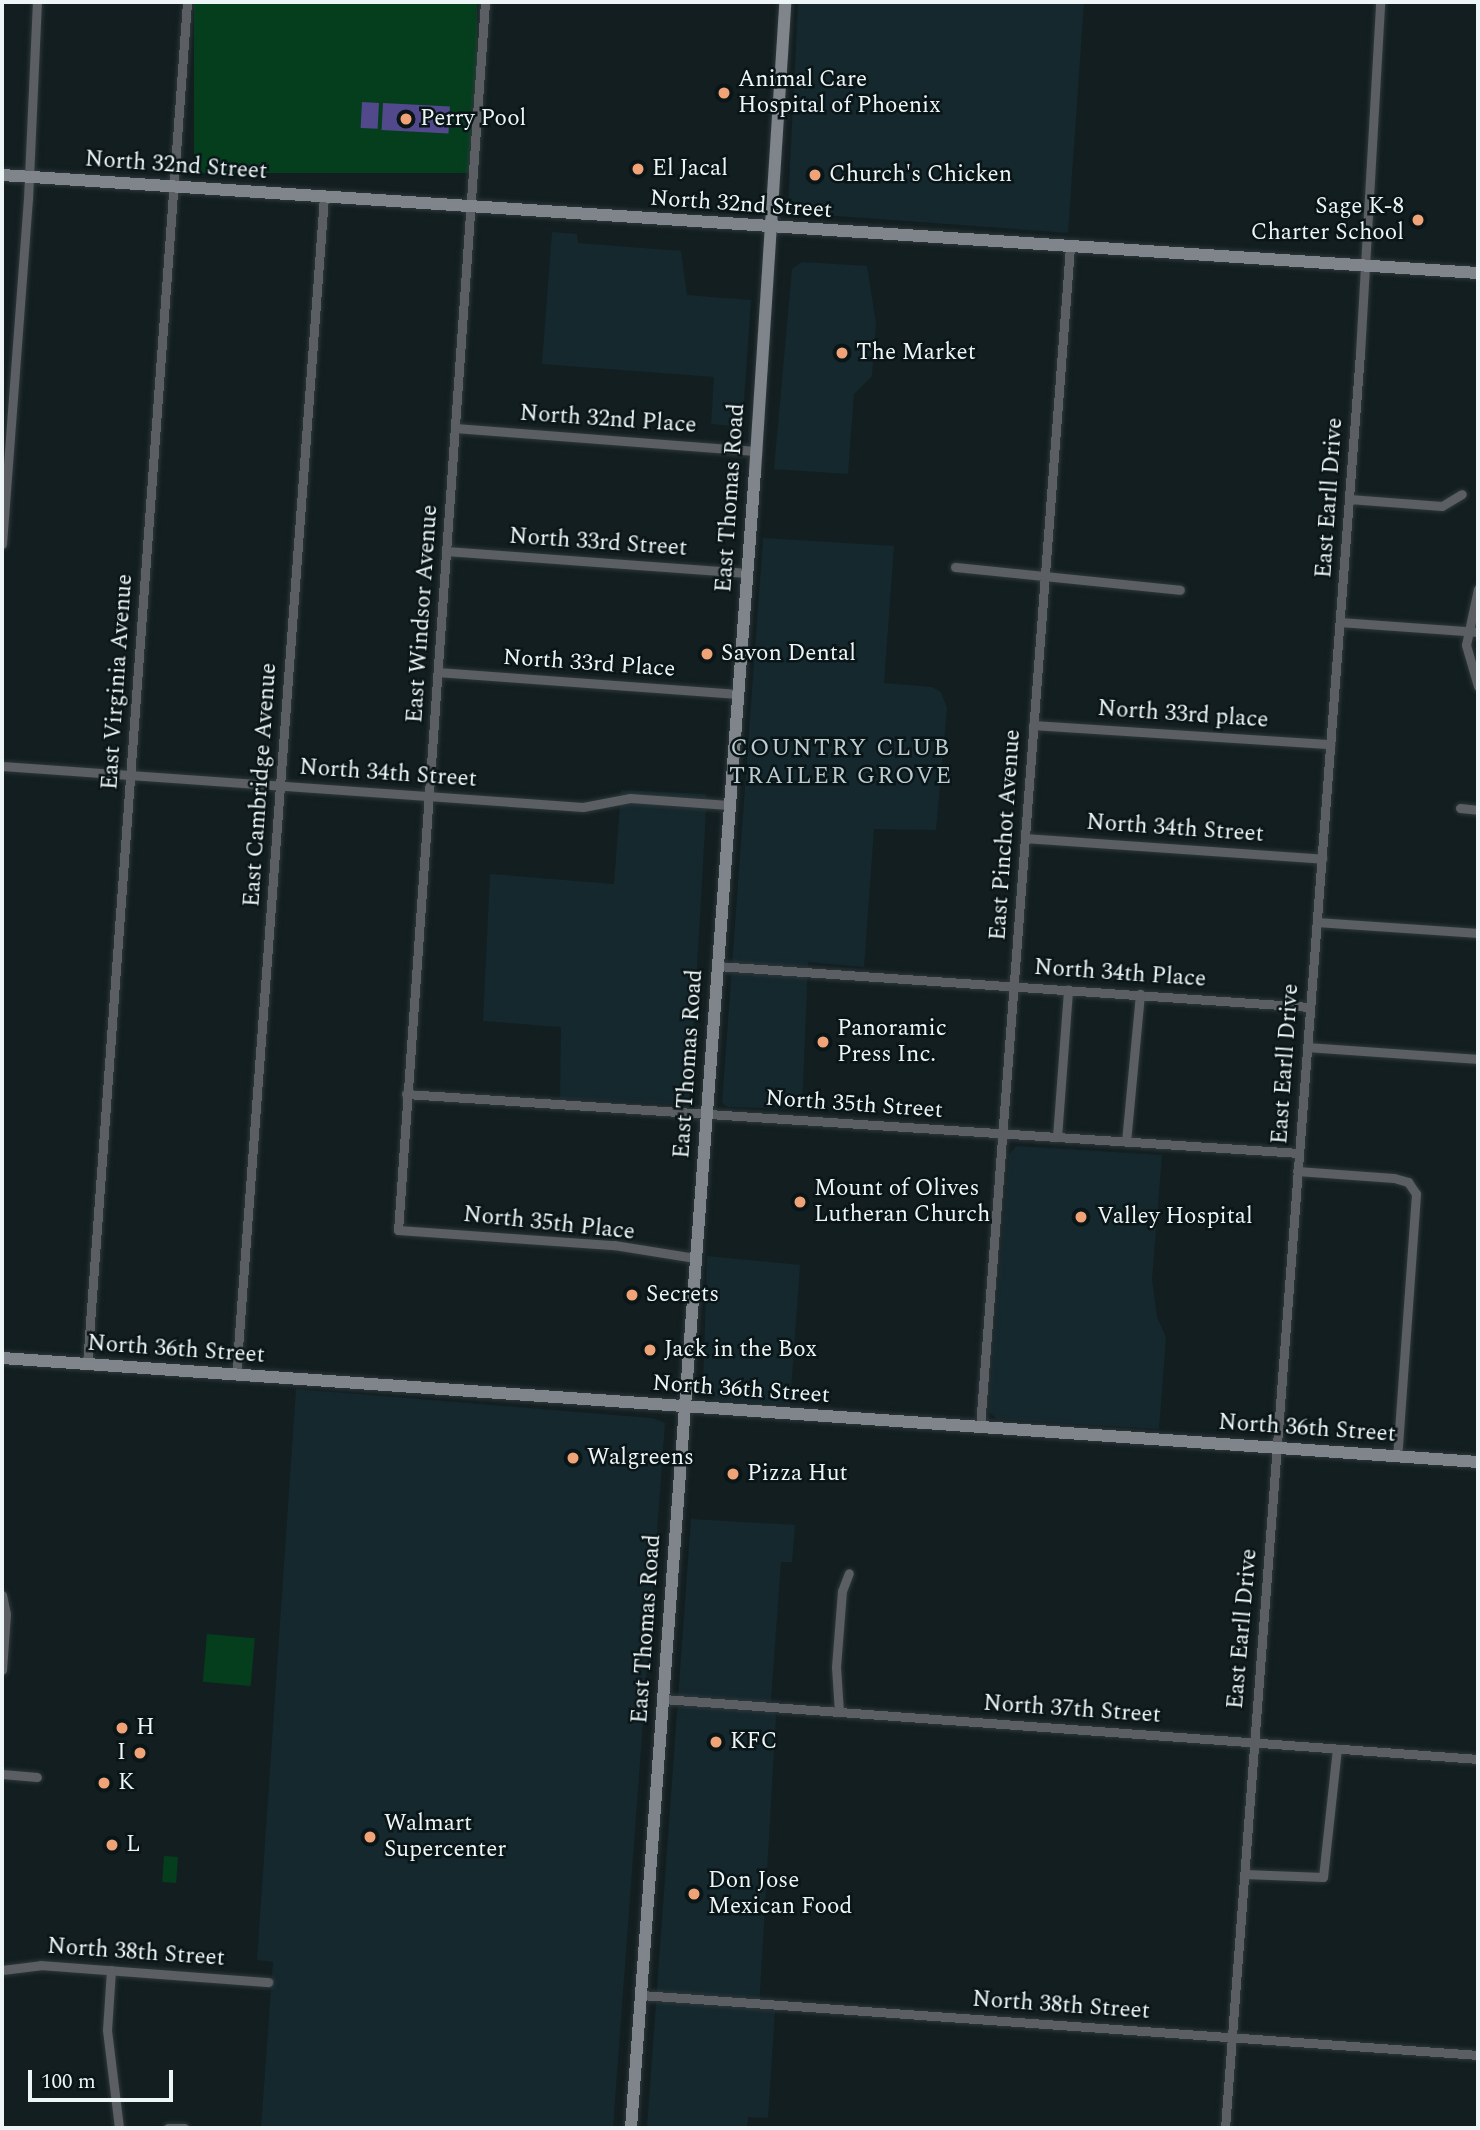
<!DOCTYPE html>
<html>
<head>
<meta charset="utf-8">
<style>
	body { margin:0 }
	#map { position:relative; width:1480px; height:2130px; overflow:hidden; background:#131e21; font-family:Spectral,serif }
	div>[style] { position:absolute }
	.built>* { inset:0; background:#15282d }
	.green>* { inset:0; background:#043e1d; transform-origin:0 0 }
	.water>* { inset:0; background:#52488c; transform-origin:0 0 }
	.roads { filter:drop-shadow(0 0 2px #2d383b) drop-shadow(0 0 2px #2d383b) }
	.street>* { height:9px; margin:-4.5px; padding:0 4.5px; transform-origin:4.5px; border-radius:4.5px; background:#5b5e62 }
	.secondary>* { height:12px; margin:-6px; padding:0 6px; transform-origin:6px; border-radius:6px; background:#7f858b }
	.dots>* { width:19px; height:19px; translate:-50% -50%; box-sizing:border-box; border:4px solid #0a1518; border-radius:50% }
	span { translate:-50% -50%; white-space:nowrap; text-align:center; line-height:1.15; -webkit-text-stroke:5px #0a1518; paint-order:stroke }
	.poi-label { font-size:23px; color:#edf5f7 }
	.left { translate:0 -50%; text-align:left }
	.right { translate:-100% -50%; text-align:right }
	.street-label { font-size:23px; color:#edf5f7 }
	.neighbourhood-label { font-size:24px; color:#bccbd0; letter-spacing:2px }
	.frame { position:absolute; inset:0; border:4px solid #edf5f7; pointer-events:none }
	.scale { position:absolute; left:28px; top:2070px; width:145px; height:32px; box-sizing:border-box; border:4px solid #edf5f7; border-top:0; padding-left:9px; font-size:21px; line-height:24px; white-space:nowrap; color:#edf5f7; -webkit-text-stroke:5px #0a1518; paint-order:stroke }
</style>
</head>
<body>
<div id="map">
	<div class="built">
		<i style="clip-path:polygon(798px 2px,1084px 2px,1068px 233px,795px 213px,788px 207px)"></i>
		<i style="clip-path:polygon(552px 232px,577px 234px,578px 243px,681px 251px,687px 295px,751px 300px,742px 427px,711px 424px,714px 377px,542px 364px)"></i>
		<i style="clip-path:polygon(802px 262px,867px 266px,876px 323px,872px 376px,854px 394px,848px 474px,774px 469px,792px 269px)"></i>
		<i style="clip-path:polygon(763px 538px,894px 546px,884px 683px,932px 687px,941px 692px,947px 708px,936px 830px,874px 829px,864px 967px,808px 962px,802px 1109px,728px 1107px,722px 1103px)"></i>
		<i style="clip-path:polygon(621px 790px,707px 794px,689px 1105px,560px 1098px,561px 1027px,483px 1021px,490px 874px,614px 884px)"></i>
		<i style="clip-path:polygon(1016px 1146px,1162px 1155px,1152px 1279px,1157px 1317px,1166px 1337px,1159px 1429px,997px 1419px,989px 1412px,1009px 1155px)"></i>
		<i style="clip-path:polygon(707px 1256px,800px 1265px,790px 1405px,715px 1400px,703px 1391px)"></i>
		<i style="clip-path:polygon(296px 1389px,652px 1418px,665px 1423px,613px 2128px,261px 2128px,273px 1962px,257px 1960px)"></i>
		<i style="clip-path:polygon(691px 1519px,795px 1525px,792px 1562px,781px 1562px,771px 1700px,776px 1716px,759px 2010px,775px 2011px,768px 2118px,748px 2117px,747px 2128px,647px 2128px)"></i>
	</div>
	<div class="green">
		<i style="left:194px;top:2px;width:283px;height:171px"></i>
		<i style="left:207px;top:1634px;width:48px;height:48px;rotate:5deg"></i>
		<i style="left:164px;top:1856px;width:14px;height:26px;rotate:4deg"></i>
	</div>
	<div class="water">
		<i style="left:362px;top:102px;width:17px;height:26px;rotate:3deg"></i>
		<i style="left:383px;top:103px;width:67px;height:27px;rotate:3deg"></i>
	</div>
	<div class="roads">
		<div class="street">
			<i style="left:485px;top:2px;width:1231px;rotate:94.05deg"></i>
			<i style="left:398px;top:1230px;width:217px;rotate:4deg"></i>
			<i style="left:614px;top:1245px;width:82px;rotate:9.1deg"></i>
			<i style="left:456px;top:428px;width:302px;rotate:4.4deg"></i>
			<i style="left:1349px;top:499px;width:93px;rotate:4.3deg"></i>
			<i style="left:1442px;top:506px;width:23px;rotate:-31deg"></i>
			<i style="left:2px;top:544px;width:346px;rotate:-85.7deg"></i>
			<i style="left:28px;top:199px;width:197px;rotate:-87.4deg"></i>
			<i style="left:447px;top:551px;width:300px;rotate:4.2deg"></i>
			<i style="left:955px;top:567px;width:226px;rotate:5.8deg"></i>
			<i style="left:1478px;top:589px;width:57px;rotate:102.1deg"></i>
			<i style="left:1466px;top:645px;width:43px;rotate:73.7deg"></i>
			<i style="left:1340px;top:622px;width:138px;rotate:4.1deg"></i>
			<i style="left:438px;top:672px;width:300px;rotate:4.2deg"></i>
			<i style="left:1033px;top:725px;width:298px;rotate:3.7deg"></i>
			<i style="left:2px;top:766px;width:582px;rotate:4.04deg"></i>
			<i style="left:583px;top:807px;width:48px;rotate:-10.8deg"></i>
			<i style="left:630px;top:798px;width:99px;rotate:4deg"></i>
			<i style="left:1460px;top:808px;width:18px;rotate:6deg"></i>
			<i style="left:1025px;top:838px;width:298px;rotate:4deg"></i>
			<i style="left:1317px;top:922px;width:161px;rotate:3.9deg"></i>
			<i style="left:717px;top:966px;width:594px;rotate:3.96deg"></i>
			<i style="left:1307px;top:1047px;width:171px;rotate:4deg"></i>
			<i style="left:406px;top:1094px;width:895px;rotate:3.78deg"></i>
			<i style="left:1057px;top:1137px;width:148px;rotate:-85.7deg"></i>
			<i style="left:1126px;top:1142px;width:149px;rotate:-84.6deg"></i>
			<i style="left:1297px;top:1171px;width:97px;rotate:4.1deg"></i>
			<i style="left:1394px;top:1178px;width:15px;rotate:16deg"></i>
			<i style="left:1408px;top:1182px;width:14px;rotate:56deg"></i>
			<i style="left:1416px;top:1194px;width:263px;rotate:94.1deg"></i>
			<i style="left:87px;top:1364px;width:1366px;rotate:-85.8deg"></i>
			<i style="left:236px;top:1375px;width:1181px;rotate:-85.73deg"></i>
			<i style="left:980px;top:1427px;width:1183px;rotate:-85.64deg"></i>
			<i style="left:2px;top:1595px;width:19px;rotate:78deg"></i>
			<i style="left:6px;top:1614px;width:56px;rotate:94.1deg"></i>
			<i style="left:663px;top:1699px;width:817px;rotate:4.21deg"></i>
			<i style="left:839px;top:1712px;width:45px;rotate:-93.8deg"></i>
			<i style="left:836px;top:1667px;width:76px;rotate:-85.5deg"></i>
			<i style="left:842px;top:1591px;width:19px;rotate:-69deg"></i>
			<i style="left:2px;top:1774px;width:35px;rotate:5deg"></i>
			<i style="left:1244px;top:1874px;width:79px;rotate:2.2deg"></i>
			<i style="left:1323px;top:1877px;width:129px;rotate:-83.8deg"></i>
			<i style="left:2px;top:1970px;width:39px;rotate:-7deg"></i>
			<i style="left:41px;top:1965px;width:228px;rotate:4.3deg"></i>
			<i style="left:111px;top:1970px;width:60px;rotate:93.8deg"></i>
			<i style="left:107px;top:2030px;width:99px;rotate:83deg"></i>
			<i style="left:641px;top:1995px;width:839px;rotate:4.1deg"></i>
			<i style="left:168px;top:2128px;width:16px"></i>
			<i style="left:1225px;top:2128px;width:1780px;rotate:-85.65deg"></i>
			<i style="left:1360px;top:353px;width:352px;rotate:-86.7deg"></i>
		</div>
		<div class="secondary">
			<i style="left:2px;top:175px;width:1479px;rotate:3.8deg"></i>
			<i style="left:2px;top:1358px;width:1480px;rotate:4.03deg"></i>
			<i style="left:631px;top:2128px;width:1661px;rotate:-85.72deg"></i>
			<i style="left:755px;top:472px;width:471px;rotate:-86.3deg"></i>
		</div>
	</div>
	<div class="dots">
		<i style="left:724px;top:93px;background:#efa377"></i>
		<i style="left:406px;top:119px;background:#efa377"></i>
		<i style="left:638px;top:169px;background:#efa377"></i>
		<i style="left:815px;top:175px;background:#efa377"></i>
		<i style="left:1418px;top:220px;background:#efa377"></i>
		<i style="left:842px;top:353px;background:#efa377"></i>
		<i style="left:707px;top:654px;background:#efa377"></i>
		<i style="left:823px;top:1042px;background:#efa377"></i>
		<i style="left:800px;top:1202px;background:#efa377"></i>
		<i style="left:1081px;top:1217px;background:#efa377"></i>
		<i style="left:632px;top:1295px;background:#efa377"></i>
		<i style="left:650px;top:1350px;background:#efa377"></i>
		<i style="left:573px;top:1458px;background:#efa377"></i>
		<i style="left:733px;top:1474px;background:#efa377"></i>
		<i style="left:122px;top:1728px;background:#efa377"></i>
		<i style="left:716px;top:1742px;background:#efa377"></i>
		<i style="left:140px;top:1753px;background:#efa377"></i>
		<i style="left:104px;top:1783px;background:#efa377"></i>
		<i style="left:370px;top:1837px;background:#efa377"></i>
		<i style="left:112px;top:1845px;background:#efa377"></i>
		<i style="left:694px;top:1894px;background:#efa377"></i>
	</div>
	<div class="poi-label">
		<span class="left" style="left:738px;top:93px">Animal Care<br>Hospital of Phoenix</span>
		<span class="left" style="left:420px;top:119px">Perry Pool</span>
		<span class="left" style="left:652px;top:169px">El Jacal</span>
		<span class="left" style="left:829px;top:175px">Church's Chicken</span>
		<span class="right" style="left:1404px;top:220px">Sage K-8<br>Charter School</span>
		<span class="left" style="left:856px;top:353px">The Market</span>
		<span class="left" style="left:721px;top:654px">Savon Dental</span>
		<span class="left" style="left:837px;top:1042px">Panoramic<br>Press Inc.</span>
		<span class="left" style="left:814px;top:1202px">Mount of Olives<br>Lutheran Church</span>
		<span class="left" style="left:1097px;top:1217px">Valley Hospital</span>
		<span class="left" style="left:646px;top:1295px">Secrets</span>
		<span class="left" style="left:664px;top:1350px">Jack in the Box</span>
		<span class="left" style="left:587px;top:1458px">Walgreens</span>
		<span class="left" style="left:747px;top:1474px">Pizza Hut</span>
		<span class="left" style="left:136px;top:1728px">H</span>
		<span class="left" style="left:730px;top:1742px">KFC</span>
		<span class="right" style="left:126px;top:1753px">I</span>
		<span class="left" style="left:118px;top:1783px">K</span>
		<span class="left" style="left:384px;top:1837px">Walmart<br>Supercenter</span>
		<span class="left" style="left:126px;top:1845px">L</span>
		<span class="left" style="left:708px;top:1894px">Don Jose<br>Mexican Food</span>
	</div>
	<div class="street-label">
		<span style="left:176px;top:166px;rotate:4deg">North 32nd Street</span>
		<span style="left:741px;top:205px;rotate:4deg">North 32nd Street</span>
		<span style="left:608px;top:420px;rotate:4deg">North 32nd Place</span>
		<span style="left:731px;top:498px;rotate:-86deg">East Thomas Road</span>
		<span style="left:1330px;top:498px;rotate:-86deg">East Earll Drive</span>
		<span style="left:598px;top:543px;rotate:4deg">North 33rd Street</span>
		<span style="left:423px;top:614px;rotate:-86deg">East Windsor Avenue</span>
		<span style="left:589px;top:664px;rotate:4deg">North 33rd Place</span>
		<span style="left:118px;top:682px;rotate:-86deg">East Virginia Avenue</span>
		<span style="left:1183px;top:715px;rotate:4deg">North 33rd place</span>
		<span style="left:388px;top:774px;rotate:4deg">North 34th Street</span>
		<span style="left:261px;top:785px;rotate:-86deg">East Cambridge Avenue</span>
		<span style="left:1175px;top:829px;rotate:4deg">North 34th Street</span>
		<span style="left:1006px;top:835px;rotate:-86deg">East Pinchot Avenue</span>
		<span style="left:1120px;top:974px;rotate:4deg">North 34th Place</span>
		<span style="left:689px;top:1064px;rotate:-86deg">East Thomas Road</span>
		<span style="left:1286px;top:1064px;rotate:-86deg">East Earll Drive</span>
		<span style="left:854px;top:1105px;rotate:4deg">North 35th Street</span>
		<span style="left:549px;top:1224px;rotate:6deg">North 35th Place</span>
		<span style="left:176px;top:1350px;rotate:4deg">North 36th Street</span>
		<span style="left:741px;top:1390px;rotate:4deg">North 36th Street</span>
		<span style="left:1307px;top:1429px;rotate:4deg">North 36th Street</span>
		<span style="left:647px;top:1629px;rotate:-86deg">East Thomas Road</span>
		<span style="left:1243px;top:1629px;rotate:-85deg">East Earll Drive</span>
		<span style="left:1072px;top:1710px;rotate:4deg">North 37th Street</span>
		<span style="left:136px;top:1953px;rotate:4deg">North 38th Street</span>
		<span style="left:1061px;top:2006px;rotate:4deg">North 38th Street</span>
	</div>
	<div class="neighbourhood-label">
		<span style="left:841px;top:763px">COUNTRY CLUB<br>TRAILER GROVE</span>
	</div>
	<div class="frame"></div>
	<div class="scale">100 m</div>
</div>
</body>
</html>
